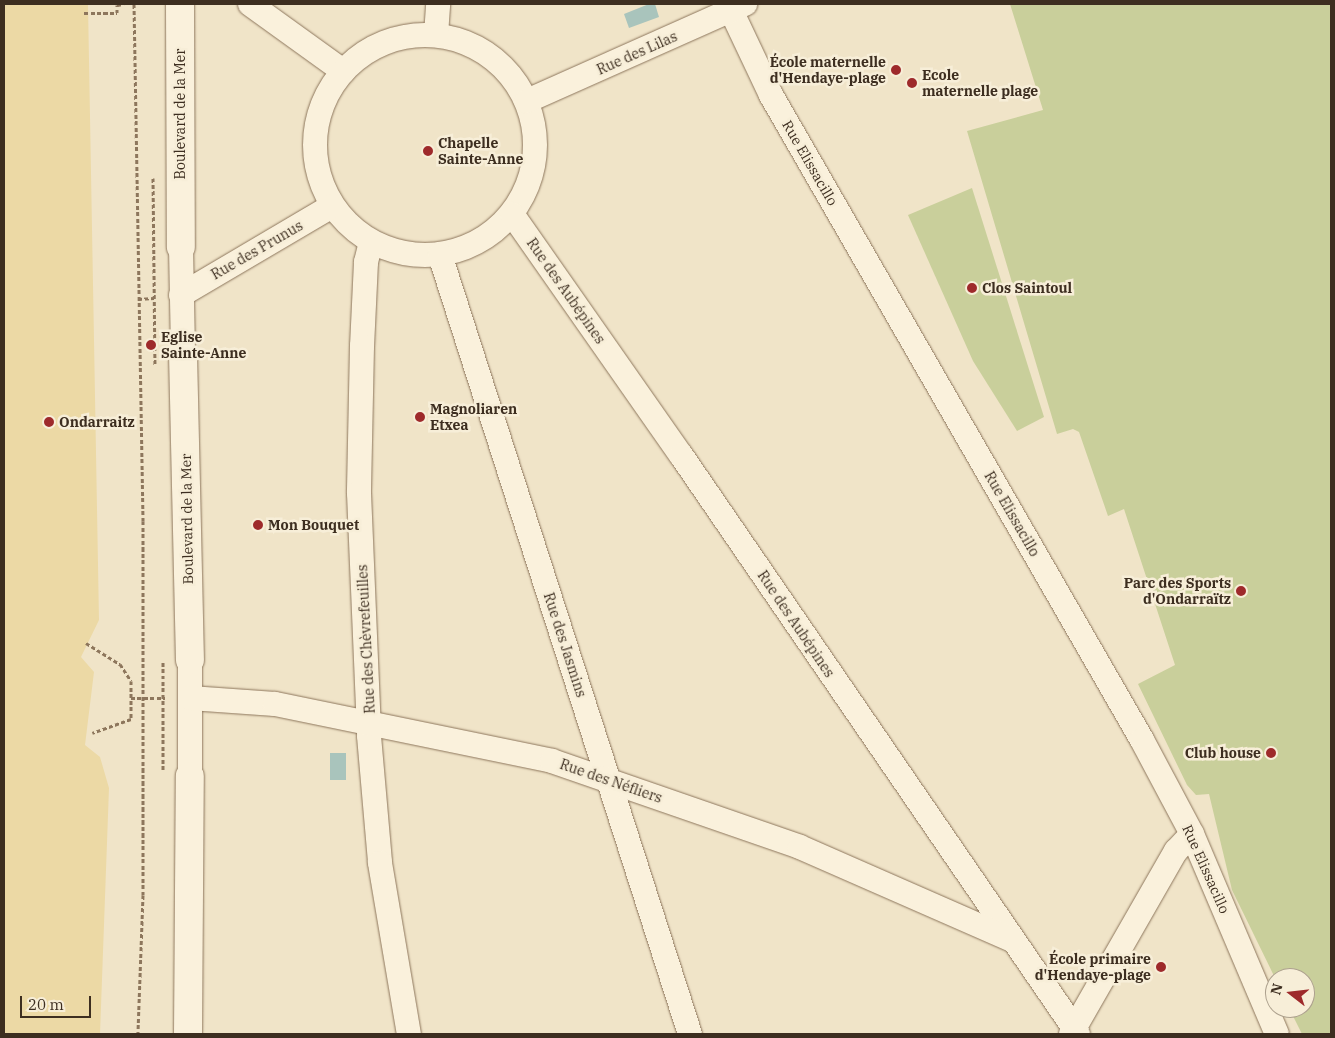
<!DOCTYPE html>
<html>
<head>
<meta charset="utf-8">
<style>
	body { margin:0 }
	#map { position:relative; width:1335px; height:1038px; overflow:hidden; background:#f0e4c8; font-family:"IBM Plex Serif",serif }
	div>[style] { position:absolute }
	.green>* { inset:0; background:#c9cf9b }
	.sand>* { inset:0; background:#ecd9a5 }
	.water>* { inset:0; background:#a9c4bc; transform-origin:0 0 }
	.path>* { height:3px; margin-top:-1.5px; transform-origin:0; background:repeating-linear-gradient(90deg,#8d765c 0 4px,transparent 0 6.5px) }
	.roads { filter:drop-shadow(0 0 1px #8d765c) drop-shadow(0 0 1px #8d765c) }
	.street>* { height:24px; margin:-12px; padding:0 12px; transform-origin:12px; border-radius:12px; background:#faf1dc }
	.street>.ring { margin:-12px; padding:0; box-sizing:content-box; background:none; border:24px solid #faf1dc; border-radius:50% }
	.secondary>* { height:28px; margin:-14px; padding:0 14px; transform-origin:14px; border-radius:14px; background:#faf1dc }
	.dots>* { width:14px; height:14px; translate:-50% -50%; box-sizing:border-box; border:2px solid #f7eed8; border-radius:50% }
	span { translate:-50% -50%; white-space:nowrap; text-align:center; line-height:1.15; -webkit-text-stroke:5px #f7eed8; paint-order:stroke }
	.street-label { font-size:14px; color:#3d2e20 }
	.poi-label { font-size:14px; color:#3d2e20; font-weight:700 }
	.right { translate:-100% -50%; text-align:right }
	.left { translate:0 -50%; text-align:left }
	.frame { position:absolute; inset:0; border:5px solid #3d2e20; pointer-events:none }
	.north { position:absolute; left:1265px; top:968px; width:50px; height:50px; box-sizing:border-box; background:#f7eed8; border:1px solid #ada18e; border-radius:50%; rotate:286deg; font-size:14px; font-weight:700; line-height:20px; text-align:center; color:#3d2e20 }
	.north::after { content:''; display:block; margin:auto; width:18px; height:22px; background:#9e2a2b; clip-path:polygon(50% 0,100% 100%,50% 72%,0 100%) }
	.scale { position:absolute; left:20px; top:996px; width:71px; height:22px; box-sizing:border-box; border:2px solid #3d2e20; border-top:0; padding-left:6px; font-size:15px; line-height:18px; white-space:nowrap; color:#3d2e20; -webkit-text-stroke:4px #f7eed8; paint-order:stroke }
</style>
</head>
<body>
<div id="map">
	<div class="green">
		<i style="clip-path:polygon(1010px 4px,1331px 4px,1331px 1034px,1302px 1034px,1289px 1008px,1305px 1008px,1305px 978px,1275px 978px,1232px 890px,1209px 794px,1196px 795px,1187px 785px,1138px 684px,1175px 665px,1124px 509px,1108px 516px,1079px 432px,1073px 429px,1057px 434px,967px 131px,1043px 110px)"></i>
		<i style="clip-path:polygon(972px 188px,1044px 417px,1017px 431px,973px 361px,908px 215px)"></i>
	</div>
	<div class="sand">
		<i style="clip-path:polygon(4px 4px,88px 4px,99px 620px,81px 657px,94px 672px,85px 745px,100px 757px,109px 788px,100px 1034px,4px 1034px)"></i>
	</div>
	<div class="water">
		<i style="clip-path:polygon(649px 4px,655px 4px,659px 17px,629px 28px,624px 14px)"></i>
		<i style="left:330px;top:753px;width:16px;height:27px"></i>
	</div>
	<div class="path">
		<i style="left:134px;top:4px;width:517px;rotate:89deg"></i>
		<i style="left:143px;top:521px;width:374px;rotate:90deg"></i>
		<i style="left:143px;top:895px;width:139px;rotate:92.1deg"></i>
		<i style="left:84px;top:13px;width:33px"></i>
		<i style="left:117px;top:13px;width:8px;rotate:-90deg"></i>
		<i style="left:117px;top:5px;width:7px;rotate:-8deg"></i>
		<i style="left:153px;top:178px;width:188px;rotate:89.4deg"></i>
		<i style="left:138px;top:299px;width:16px;rotate:-4deg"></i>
		<i style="left:86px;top:643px;width:40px;rotate:32deg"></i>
		<i style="left:120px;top:664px;width:20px;rotate:57deg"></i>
		<i style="left:131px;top:681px;width:38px;rotate:90deg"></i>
		<i style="left:131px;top:719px;width:41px;rotate:160.3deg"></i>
		<i style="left:163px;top:662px;width:109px;rotate:90deg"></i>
		<i style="left:131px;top:698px;width:34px"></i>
	</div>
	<div class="roads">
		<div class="street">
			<i style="left:250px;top:4px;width:115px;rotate:35.8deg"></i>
			<i style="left:728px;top:4px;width:101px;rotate:64.7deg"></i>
			<i style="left:771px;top:95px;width:744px;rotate:60.09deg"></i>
			<i style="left:1142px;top:740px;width:106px;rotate:62deg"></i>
			<i style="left:1192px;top:834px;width:217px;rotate:67deg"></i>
			<i class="ring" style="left:315px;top:35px;width:196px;height:196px"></i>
			<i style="left:436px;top:35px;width:31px;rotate:-86deg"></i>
			<i style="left:527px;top:101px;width:239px;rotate:-24deg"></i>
			<i style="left:512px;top:214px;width:294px;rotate:55deg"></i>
			<i style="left:681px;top:455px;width:702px;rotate:55.56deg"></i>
			<i style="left:371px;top:242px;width:21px;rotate:104deg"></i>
			<i style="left:366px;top:262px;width:84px;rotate:92.7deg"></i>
			<i style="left:362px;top:346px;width:147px;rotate:91.2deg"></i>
			<i style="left:359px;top:493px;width:243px;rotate:87.6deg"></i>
			<i style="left:369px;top:736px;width:127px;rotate:85deg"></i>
			<i style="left:380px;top:863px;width:173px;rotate:80.4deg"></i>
			<i style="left:181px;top:247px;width:107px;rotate:88.9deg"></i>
			<i style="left:440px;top:255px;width:818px;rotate:72.21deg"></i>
			<i style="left:181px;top:295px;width:175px;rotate:-30.5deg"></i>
			<i style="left:190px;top:660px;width:116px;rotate:90deg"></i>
			<i style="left:190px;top:698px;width:85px;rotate:4deg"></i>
			<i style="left:275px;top:704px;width:283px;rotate:11.6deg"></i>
			<i style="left:552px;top:761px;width:262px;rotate:19.1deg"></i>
			<i style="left:800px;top:847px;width:232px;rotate:23.7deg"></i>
			<i style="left:1071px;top:1034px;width:211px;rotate:-60.2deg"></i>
			<i style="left:1176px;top:851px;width:23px;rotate:-47deg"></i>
		</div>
		<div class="secondary">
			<i style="left:180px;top:4px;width:243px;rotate:89.8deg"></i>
			<i style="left:183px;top:354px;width:306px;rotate:88.7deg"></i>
			<i style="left:188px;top:1034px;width:258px;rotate:-89.6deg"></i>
		</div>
	</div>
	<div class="dots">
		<i style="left:896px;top:70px;background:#9e2a2b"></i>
		<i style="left:912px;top:83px;background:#9e2a2b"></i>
		<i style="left:428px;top:151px;background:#9e2a2b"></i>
		<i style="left:972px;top:288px;background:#9e2a2b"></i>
		<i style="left:151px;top:345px;background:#9e2a2b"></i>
		<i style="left:420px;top:417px;background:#9e2a2b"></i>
		<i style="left:49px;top:422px;background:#9e2a2b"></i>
		<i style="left:258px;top:525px;background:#9e2a2b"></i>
		<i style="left:1241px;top:591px;background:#9e2a2b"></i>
		<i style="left:1271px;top:753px;background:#9e2a2b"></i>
		<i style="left:1161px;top:967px;background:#9e2a2b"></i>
	</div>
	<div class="street-label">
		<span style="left:637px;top:53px;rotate:-24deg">Rue des Lilas</span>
		<span style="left:180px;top:114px;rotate:-90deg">Boulevard de la Mer</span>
		<span style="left:810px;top:163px;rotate:60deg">Rue Elissacillo</span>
		<span style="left:257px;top:250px;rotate:-30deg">Rue des Prunus</span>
		<span style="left:566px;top:291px;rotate:55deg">Rue des Aubépines</span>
		<span style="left:1012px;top:514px;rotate:60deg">Rue Elissacillo</span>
		<span style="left:187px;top:519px;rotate:-91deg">Boulevard de la Mer</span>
		<span style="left:796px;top:624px;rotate:56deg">Rue des Aubépines</span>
		<span style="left:366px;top:639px;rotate:-93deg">Rue des Chèvrefeuilles</span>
		<span style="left:565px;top:645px;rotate:72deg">Rue des Jasmins</span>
		<span style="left:611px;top:781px;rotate:19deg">Rue des Néfliers</span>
		<span style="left:1206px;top:869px;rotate:66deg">Rue Elissacillo</span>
	</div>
	<div class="poi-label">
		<span class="right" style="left:886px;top:70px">École maternelle<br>d'Hendaye-plage</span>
		<span class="left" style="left:922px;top:83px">Ecole<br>maternelle plage</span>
		<span class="left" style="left:438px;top:151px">Chapelle<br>Sainte-Anne</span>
		<span class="left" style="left:982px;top:288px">Clos Saintoul</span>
		<span class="left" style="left:161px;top:345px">Eglise<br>Sainte-Anne</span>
		<span class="left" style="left:430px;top:417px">Magnoliaren<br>Etxea</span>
		<span class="left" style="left:59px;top:422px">Ondarraitz</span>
		<span class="left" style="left:268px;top:525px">Mon Bouquet</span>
		<span class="right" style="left:1231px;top:591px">Parc des Sports<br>d'Ondarraïtz</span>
		<span class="right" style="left:1261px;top:753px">Club house</span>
		<span class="right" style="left:1151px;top:967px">École primaire<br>d'Hendaye-plage</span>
	</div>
	<div class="frame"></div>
	<div class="north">N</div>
	<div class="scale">20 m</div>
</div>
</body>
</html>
